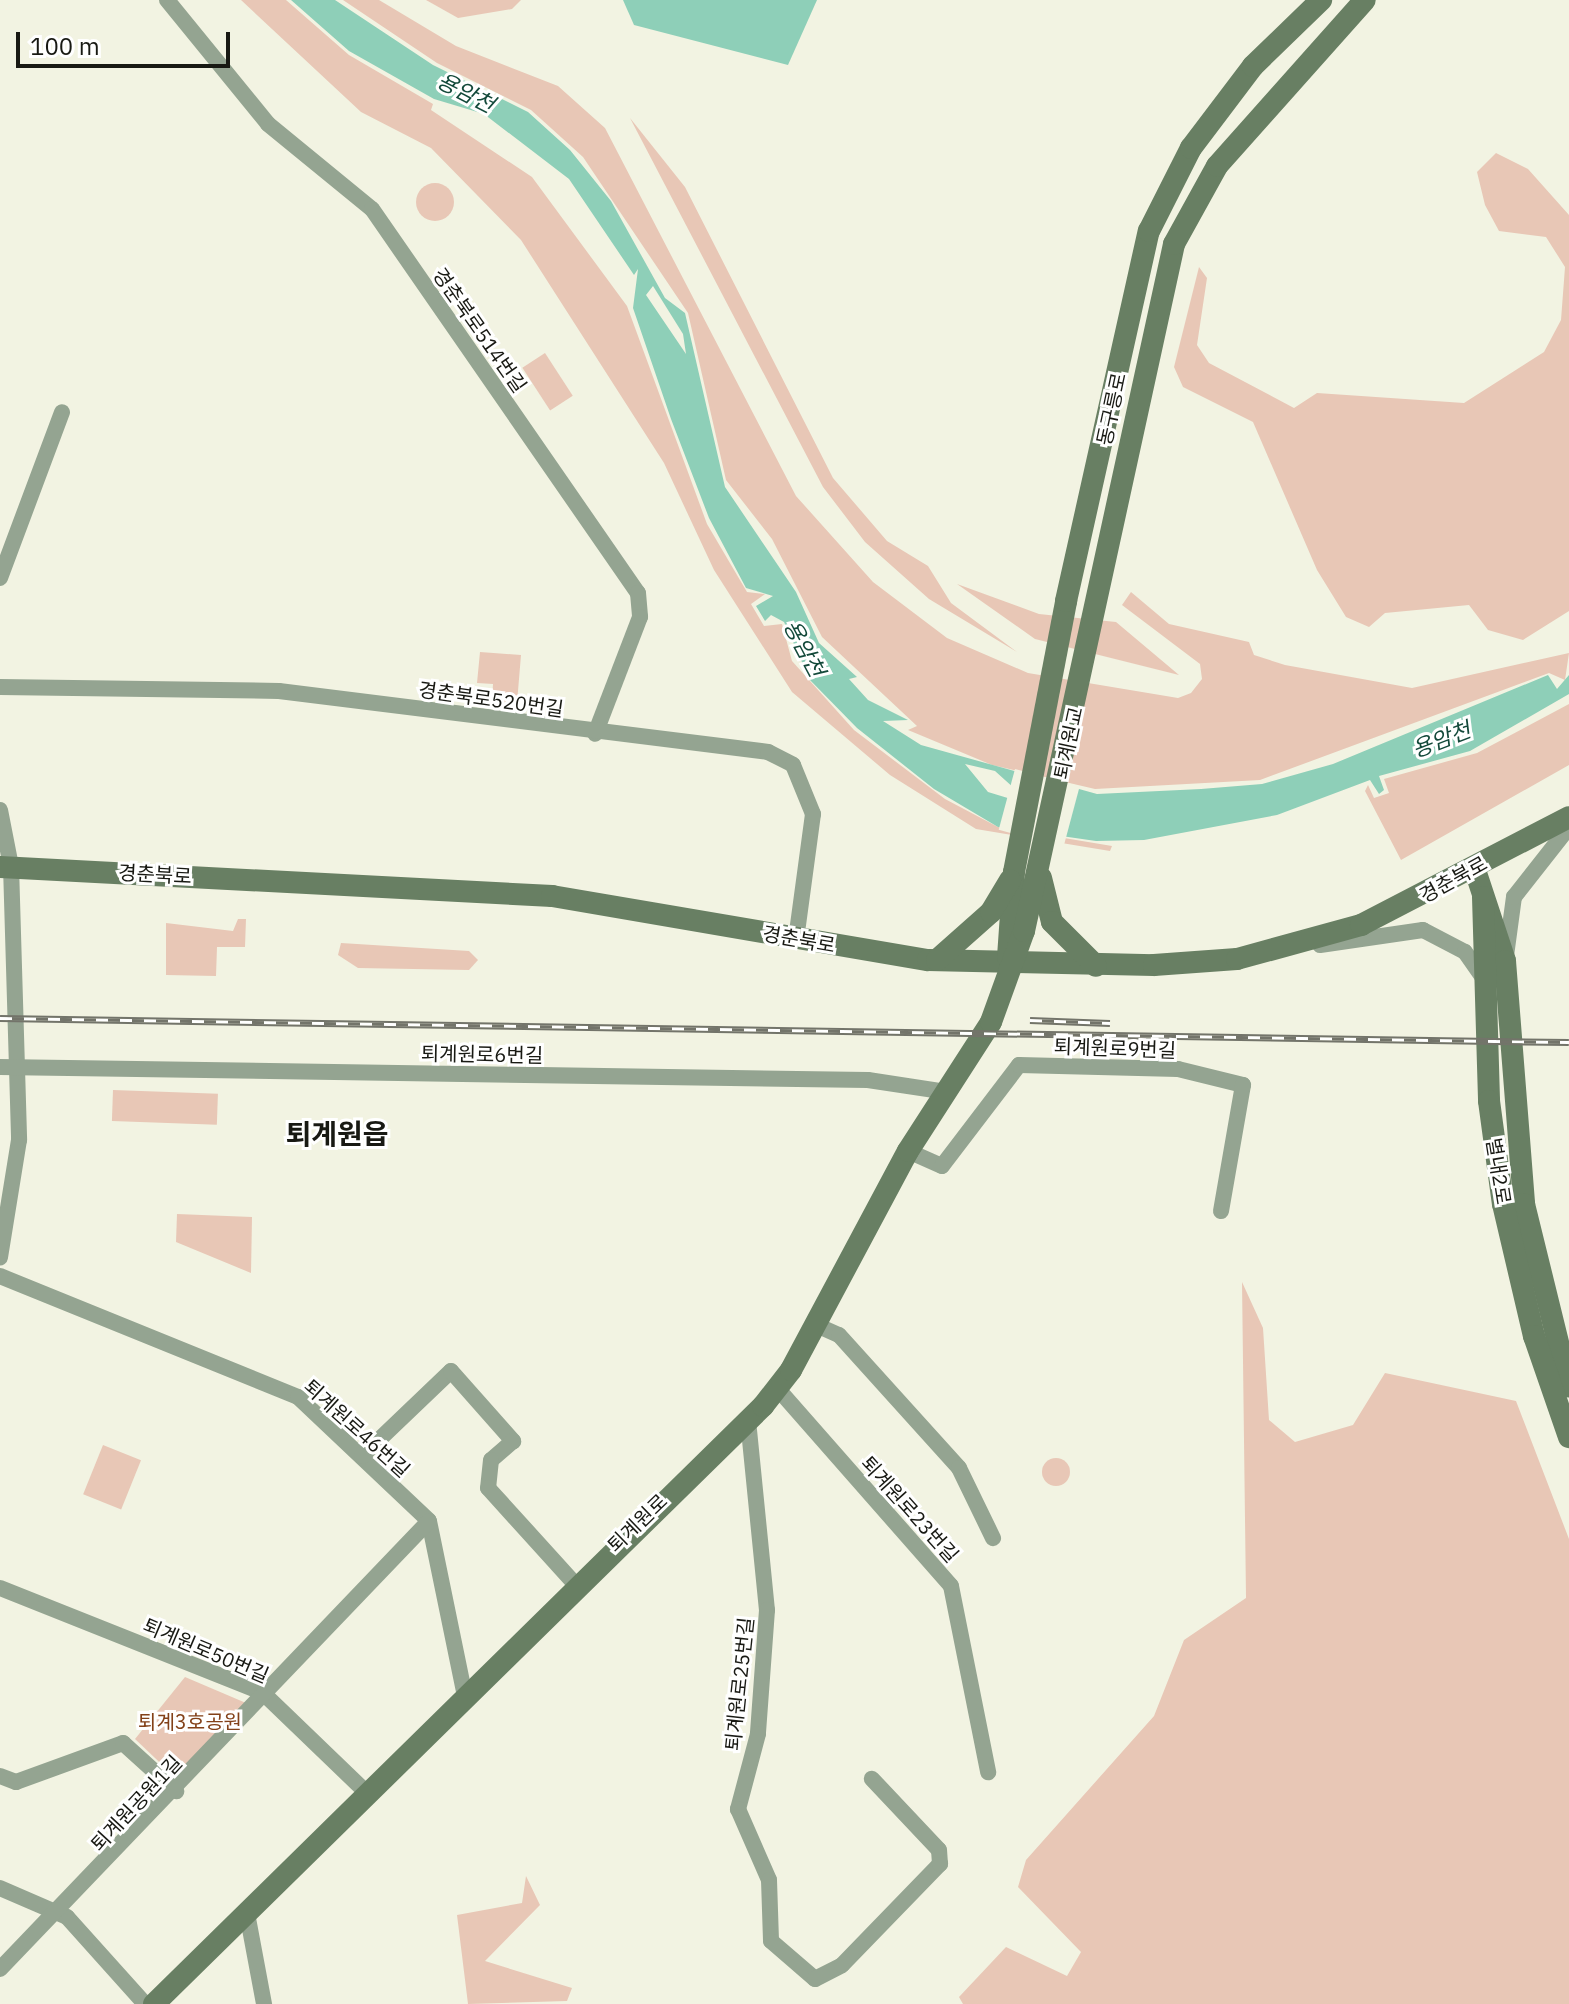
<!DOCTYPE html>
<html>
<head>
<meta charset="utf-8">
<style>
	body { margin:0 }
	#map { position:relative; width:1569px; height:2004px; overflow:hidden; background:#f2f3e2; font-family:"IBM Plex Sans","Noto Sans KR",sans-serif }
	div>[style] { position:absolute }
	.green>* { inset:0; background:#e8c7b6; transform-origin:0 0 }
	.round { border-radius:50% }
	.water>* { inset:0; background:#8ecfb8 }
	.pier>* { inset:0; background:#f2f3e2; transform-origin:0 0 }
	.street>* { height:16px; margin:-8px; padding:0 8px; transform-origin:8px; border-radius:8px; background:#94a491 }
	.secondary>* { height:22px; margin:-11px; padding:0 11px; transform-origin:11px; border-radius:11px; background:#687f63 }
	.rail>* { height:7px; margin-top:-3.5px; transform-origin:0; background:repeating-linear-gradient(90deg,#fff 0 12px,#73746a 0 24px); box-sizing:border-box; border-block:2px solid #73746a }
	span { translate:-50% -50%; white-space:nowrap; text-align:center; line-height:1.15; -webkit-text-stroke:6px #fff; paint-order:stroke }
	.street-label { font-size:20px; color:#181913 }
	.park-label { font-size:20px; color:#834119 }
	.water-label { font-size:22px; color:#13493a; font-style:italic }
	.district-label { font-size:28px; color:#181913; font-weight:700 }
	.scale { position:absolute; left:16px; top:32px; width:214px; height:36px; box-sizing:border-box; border:4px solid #181913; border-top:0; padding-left:10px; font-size:24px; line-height:28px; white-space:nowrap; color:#181913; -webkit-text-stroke:6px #fff; paint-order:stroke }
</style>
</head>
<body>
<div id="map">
	<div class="green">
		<i style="clip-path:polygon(241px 0,286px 0,349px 55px,433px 104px,431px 110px,532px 177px,627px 306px,707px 524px,747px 592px,765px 594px,751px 604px,764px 626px,782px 624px,792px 661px,854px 730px,945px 799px,998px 827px,1112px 846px,1110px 851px,976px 829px,890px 775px,792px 692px,714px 570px,664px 463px,521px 240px,431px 148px,361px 112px)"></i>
		<i style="clip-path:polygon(343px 0,379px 0,456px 46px,558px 86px,605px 128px,796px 496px,873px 582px,947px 638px,1028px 673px,1178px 698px,1191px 693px,1202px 679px,1200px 664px,1122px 605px,1131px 592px,1169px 624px,1249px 642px,1254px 655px,1285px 665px,1412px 688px,1569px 653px,1565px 680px,1549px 673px,1260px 780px,1095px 789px,992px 765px,908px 730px,917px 726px,822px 637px,772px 539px,726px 480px,688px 313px,583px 157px,531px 110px,437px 63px)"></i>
		<i style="clip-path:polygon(426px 0,521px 0,512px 9px,458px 18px)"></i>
		<i style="clip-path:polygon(630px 118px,685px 187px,833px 478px,887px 541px,928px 566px,951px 603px,1017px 652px,929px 599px,865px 542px,823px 487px)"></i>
		<i style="clip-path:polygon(1496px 153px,1528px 169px,1569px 215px,1569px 611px,1523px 640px,1488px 630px,1469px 605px,1385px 613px,1369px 627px,1346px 617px,1317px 570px,1253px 422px,1183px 387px,1174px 367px,1199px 267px,1207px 278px,1197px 345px,1209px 363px,1294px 408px,1317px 393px,1464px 403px,1544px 352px,1561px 320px,1565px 267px,1546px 237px,1499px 231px,1485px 205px,1477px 172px)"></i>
		<i class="round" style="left:416px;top:183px;width:38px;height:38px"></i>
		<i style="left:545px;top:353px;width:51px;height:27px;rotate:57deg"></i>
		<i style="clip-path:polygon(957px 584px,1039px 614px,1116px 622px,1179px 675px,1035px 639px)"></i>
		<i style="clip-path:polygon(480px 652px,521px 655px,517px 703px,492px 700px,493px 684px,477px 683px)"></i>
		<i style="clip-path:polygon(1569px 704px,1569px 765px,1401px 860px,1365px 791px,1368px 785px,1374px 798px,1389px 793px,1384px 779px,1477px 753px)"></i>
		<i style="clip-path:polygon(238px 919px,246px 919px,245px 947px,217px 947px,216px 976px,166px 975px,166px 923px,233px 931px)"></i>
		<i style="clip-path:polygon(341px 943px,469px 951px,478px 960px,469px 970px,358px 968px,338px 955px)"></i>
		<i style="left:113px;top:1090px;width:105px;height:31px;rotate:2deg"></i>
		<i style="clip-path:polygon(177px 1214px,252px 1217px,251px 1273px,176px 1242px)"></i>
		<i style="clip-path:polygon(1242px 1282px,1263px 1328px,1269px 1420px,1295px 1442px,1353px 1425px,1385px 1373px,1516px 1401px,1569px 1539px,1569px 2004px,963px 2004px,959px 1997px,1006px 1947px,1067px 1976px,1081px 1952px,1018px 1887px,1026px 1860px,1154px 1716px,1184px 1640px,1246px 1598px)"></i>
		<i style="left:103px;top:1445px;width:41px;height:53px;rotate:22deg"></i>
		<i class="round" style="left:1042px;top:1458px;width:28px;height:28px"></i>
		<i style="clip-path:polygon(185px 1677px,246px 1703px,175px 1777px,135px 1739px)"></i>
		<i style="clip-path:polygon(526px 1876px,540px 1905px,485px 1961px,572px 1988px,567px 2001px,468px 2004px,457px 1915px,522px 1903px)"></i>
	</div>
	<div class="water">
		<i style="clip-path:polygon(evenodd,291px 0,335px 0,433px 65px,528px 112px,570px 150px,611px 201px,665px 298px,685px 313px,725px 487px,796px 592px,819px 643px,857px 677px,849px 679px,868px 700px,908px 720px,883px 721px,921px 745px,1097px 794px,1201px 789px,1262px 784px,1333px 764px,1548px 675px,1557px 689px,1569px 675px,1569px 694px,1470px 751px,1379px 776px,1384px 790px,1379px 794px,1370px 780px,1277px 815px,1144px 840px,1096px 841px,998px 827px,934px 789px,857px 728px,810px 680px,784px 622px,771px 615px,765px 621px,756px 606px,773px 596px,746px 588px,709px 518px,671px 419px,633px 308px,638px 269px,634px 275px,569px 179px,484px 114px,434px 99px,349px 51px,291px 0,653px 286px,683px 334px,686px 354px,646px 295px,653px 286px,291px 0,965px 764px,995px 771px,1015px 789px,1011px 799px,988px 792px,965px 764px)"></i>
		<i style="clip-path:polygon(623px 0,817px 0,788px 65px,634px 25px)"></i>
	</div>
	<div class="pier">
		<i style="left:1015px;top:769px;width:67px;height:63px;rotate:15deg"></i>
	</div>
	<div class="street">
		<i style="left:167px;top:0;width:160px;rotate:50.8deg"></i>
		<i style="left:268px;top:124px;width:134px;rotate:39.3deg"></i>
		<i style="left:372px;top:209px;width:467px;rotate:55.3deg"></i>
		<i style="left:638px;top:593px;width:24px;rotate:85deg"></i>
		<i style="left:640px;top:617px;width:125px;rotate:111deg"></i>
		<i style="left:0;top:578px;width:177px;rotate:-69.5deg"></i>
		<i style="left:0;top:687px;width:279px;rotate:0.8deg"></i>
		<i style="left:279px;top:691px;width:493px;rotate:7.1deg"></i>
		<i style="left:768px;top:752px;width:28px;rotate:27deg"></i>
		<i style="left:793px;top:765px;width:53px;rotate:67.8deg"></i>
		<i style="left:813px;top:814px;width:126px;rotate:97.7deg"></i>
		<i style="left:0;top:810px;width:57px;rotate:78.9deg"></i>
		<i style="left:11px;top:866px;width:274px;rotate:88.3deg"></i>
		<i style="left:19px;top:1140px;width:119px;rotate:99.2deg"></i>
		<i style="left:1320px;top:945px;width:104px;rotate:-8.3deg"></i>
		<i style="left:1423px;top:930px;width:47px;rotate:27.6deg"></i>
		<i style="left:1465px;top:952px;width:32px;rotate:55deg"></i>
		<i style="left:1506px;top:956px;width:60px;rotate:-82.3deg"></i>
		<i style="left:1514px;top:897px;width:89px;rotate:-51.8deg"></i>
		<i style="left:0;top:1067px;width:868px;rotate:0.86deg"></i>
		<i style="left:868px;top:1080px;width:79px;rotate:8.7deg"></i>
		<i style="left:908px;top:1151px;width:37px;rotate:24deg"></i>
		<i style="left:942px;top:1166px;width:127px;rotate:-52.7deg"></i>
		<i style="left:1019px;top:1065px;width:159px;rotate:1.4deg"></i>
		<i style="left:1178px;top:1069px;width:67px;rotate:13.8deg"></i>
		<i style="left:1243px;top:1085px;width:128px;rotate:99.9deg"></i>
		<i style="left:0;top:1276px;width:322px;rotate:22.1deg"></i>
		<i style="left:298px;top:1397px;width:180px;rotate:43.4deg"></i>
		<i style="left:429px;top:1521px;width:175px;rotate:78.4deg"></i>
		<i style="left:814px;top:1324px;width:27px;rotate:24deg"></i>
		<i style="left:839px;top:1335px;width:179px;rotate:47.9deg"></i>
		<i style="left:959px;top:1468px;width:78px;rotate:64.1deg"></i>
		<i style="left:778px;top:1389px;width:262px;rotate:48.7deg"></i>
		<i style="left:951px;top:1586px;width:190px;rotate:78.7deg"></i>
		<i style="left:748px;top:1420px;width:191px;rotate:84.3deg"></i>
		<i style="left:767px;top:1610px;width:124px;rotate:94.2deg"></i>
		<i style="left:758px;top:1734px;width:78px;rotate:104.9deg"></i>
		<i style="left:738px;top:1809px;width:77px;rotate:66.4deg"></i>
		<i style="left:769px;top:1880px;width:61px;rotate:88.1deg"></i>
		<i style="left:771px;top:1941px;width:58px;rotate:40.8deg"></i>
		<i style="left:815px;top:1979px;width:30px;rotate:-27deg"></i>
		<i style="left:842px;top:1965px;width:141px;rotate:-45.9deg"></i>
		<i style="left:940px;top:1864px;width:14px;rotate:-94deg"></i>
		<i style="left:939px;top:1850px;width:98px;rotate:-133.3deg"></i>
		<i style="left:362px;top:1456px;width:123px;rotate:-43.7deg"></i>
		<i style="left:451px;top:1371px;width:94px;rotate:48.5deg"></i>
		<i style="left:513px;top:1441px;width:29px;rotate:139deg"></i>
		<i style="left:491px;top:1460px;width:28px;rotate:96deg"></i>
		<i style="left:488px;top:1488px;width:130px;rotate:47.8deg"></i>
		<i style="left:0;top:1588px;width:282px;rotate:21.7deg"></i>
		<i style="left:262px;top:1692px;width:147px;rotate:43.9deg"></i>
		<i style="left:0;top:1776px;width:17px;rotate:21deg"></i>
		<i style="left:16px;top:1782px;width:114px;rotate:-20deg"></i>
		<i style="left:123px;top:1743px;width:72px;rotate:42.2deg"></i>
		<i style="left:0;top:1888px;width:73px;rotate:23.4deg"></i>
		<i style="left:67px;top:1917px;width:117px;rotate:48.1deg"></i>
		<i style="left:247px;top:1913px;width:93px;rotate:79.4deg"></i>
		<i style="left:0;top:1969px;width:620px;rotate:-46.24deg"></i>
	</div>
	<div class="secondary">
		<i style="left:0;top:867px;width:553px;rotate:3.01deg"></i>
		<i style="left:552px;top:896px;width:381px;rotate:9.7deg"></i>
		<i style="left:928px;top:960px;width:226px;rotate:1.3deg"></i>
		<i style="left:1154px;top:965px;width:83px;rotate:-4.1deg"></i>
		<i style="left:1237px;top:959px;width:129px;rotate:-15.3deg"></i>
		<i style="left:1361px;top:925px;width:234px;rotate:-27.4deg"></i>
		<i style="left:1474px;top:867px;width:99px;rotate:71.7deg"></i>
		<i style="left:1505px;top:961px;width:244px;rotate:85.5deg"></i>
		<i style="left:1524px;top:1204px;width:188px;rotate:76.2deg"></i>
		<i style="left:1041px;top:878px;width:45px;rotate:76deg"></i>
		<i style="left:1052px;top:922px;width:62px;rotate:45deg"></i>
		<i style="left:1483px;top:897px;width:204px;rotate:88.3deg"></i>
		<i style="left:1489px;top:1101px;width:104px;rotate:82.3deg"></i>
		<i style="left:1503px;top:1204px;width:136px;rotate:76.8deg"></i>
		<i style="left:1534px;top:1336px;width:107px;rotate:70.9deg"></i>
		<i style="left:1008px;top:957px;width:85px;rotate:-86deg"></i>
		<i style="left:1014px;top:872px;width:276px;rotate:-79.1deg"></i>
		<i style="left:1066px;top:601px;width:379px;rotate:-77.4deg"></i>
		<i style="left:1149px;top:231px;width:93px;rotate:-63.2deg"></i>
		<i style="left:1191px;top:148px;width:103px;rotate:-52.9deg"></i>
		<i style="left:1253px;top:66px;width:95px;rotate:-44.1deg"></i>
		<i style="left:937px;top:960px;width:72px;rotate:-41.6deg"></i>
		<i style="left:991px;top:912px;width:37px;rotate:-59deg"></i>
		<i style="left:154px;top:2004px;width:854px;rotate:-44.48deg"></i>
		<i style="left:763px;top:1406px;width:46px;rotate:-52.1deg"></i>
		<i style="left:791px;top:1370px;width:248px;rotate:-61.9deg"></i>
		<i style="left:908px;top:1151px;width:153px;rotate:-57.2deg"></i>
		<i style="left:991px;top:1022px;width:97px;rotate:-70.1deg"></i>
		<i style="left:1024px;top:931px;width:703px;rotate:-77.68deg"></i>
		<i style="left:1174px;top:244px;width:89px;rotate:-61.1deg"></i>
		<i style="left:1217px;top:166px;width:222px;rotate:-48.3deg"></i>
	</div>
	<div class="rail">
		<i style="left:0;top:1018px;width:1569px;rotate:0.88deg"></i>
		<i style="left:1030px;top:1020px;width:80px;rotate:2.1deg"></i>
	</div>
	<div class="street-label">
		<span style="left:480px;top:330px;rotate:55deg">경춘북로514번길</span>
		<span style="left:1111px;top:409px;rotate:-78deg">동구릉로</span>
		<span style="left:491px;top:699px;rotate:8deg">경춘북로520번길</span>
		<span style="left:1068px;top:743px;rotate:-78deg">퇴계원교</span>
		<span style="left:155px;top:874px;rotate:3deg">경춘북로</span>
		<span style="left:1453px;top:879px;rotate:-29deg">경춘북로</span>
		<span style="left:799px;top:939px;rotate:10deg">경춘북로</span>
		<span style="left:1115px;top:1048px;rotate:2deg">퇴계원로9번길</span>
		<span style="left:482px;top:1054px;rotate:1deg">퇴계원로6번길</span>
		<span style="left:1499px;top:1171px;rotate:81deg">별내2로</span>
		<span style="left:357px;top:1428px;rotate:42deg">퇴계원로46번길</span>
		<span style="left:910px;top:1509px;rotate:48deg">퇴계원로23번길</span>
		<span style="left:637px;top:1523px;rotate:-44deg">퇴계원로</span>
		<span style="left:206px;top:1650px;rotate:23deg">퇴계원로50번길</span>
		<span style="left:739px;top:1684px;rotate:-84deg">퇴계원로25번길</span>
		<span style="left:136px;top:1803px;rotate:-47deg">퇴계원공원1길</span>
	</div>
	<div class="park-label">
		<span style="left:190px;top:1721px">퇴계3호공원</span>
	</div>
	<div class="water-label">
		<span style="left:466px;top:92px;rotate:27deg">용암천</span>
		<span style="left:805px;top:648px;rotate:62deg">용암천</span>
		<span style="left:1441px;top:739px;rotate:-21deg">용암천</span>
	</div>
	<div class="district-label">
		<span style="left:337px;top:1134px">퇴계원읍</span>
	</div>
	<div class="scale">100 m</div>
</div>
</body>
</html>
